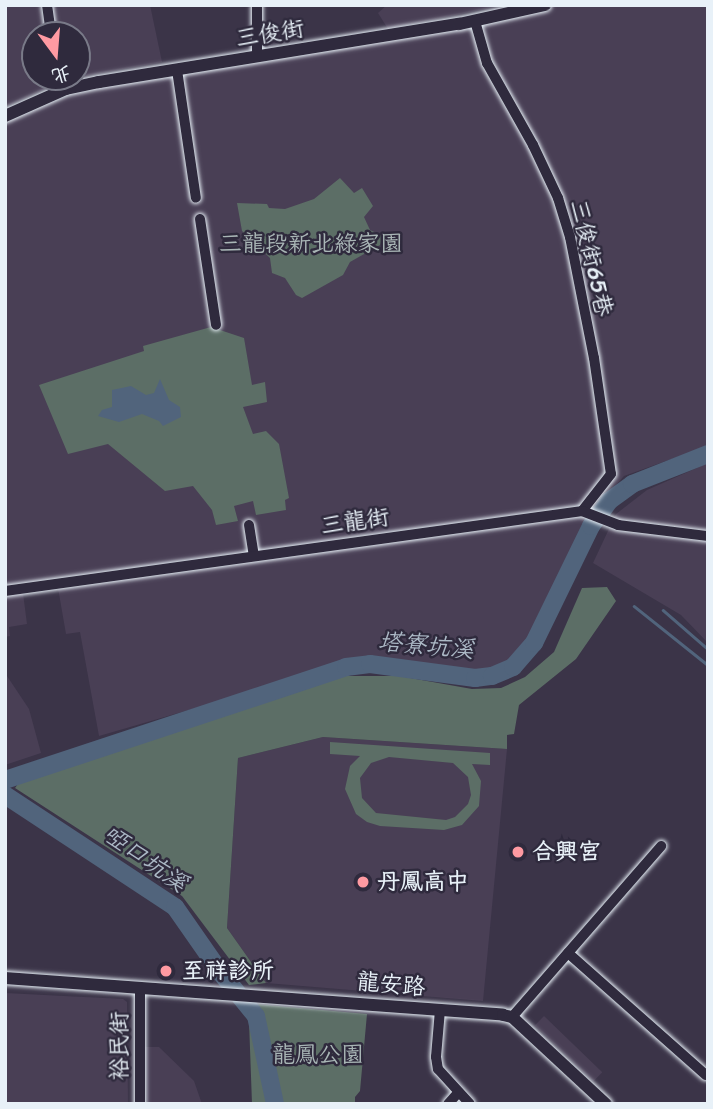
<!DOCTYPE html>
<html>
<head>
<meta charset="utf-8">
<style>
	body { margin:0 }
	#map { position:relative; width:713px; height:1109px; overflow:hidden; background:#3b3448; font-family:Sriracha,"LXGW WenKai TC",sans-serif }
	div>[style] { position:absolute }
	.built>* { inset:0; background:#493f55; transform-origin:0 0 }
	.green>* { inset:0; background:#5c6e66 }
	.water>* { inset:0; background:#51647c }
	.stream>* { height:2.5px; margin:-1.25px; padding:0 1.25px; transform-origin:1.25px; border-radius:1.25px; background:#51647c }
	.river>* { height:18px; margin:-9px; padding:0 9px; transform-origin:9px; border-radius:9px; background:#51647c }
	.roads { filter:drop-shadow(0 0 2px #e8f1f8) drop-shadow(0 0 2px #e8f1f8) }
	.minor>* { height:10px; margin:-5px; padding:0 5px; transform-origin:5px; border-radius:5px; background:#2f2a3d }
	.tertiary>* { height:12px; margin:-6px; padding:0 6px; transform-origin:6px; border-radius:6px; background:#2f2a3d }
	.dots>* { width:19px; height:19px; translate:-50% -50%; box-sizing:border-box; border:4px solid #2f2a3d; border-radius:50% }
	span { translate:-50% -50%; white-space:nowrap; text-align:center; line-height:1.15; -webkit-text-stroke:5px #2f2a3d; paint-order:stroke }
	.street-label { font-size:23px; color:#e8f1f8 }
	.park-label { font-size:23px; color:#a9b6b6 }
	.poi-label { font-size:23px; color:#e8f1f8; font-weight:700 }
	.left { translate:0 -50%; text-align:left }
	.water-label { font-size:24px; color:#acb9c6; font-style:italic }
	.frame { position:absolute; inset:0; border:7px solid #e8f1f8; pointer-events:none }
	.north { position:absolute; left:21px; top:21px; width:70px; height:70px; box-sizing:border-box; background:#2f2a3d; border:2px solid #797a88; border-radius:50%; rotate:164deg; font-size:19px; font-weight:700; line-height:28px; text-align:center; color:#e8f1f8 }
	.north::after { content:''; display:block; margin:auto; width:24px; height:32px; background:#ff9aa2; clip-path:polygon(50% 0,100% 100%,50% 72%,0 100%) }
</style>
</head>
<body>
<div id="map">
	<div class="built">
		<i style="clip-path:polygon(5px 5px,40px 5px,47px 35px,35px 35px,35px 77px,57px 77px,58px 83px,5px 107px)"></i>
		<i style="clip-path:polygon(52px 5px,150px 5px,162px 62px,67px 79px,77px 77px,77px 35px,56px 35px)"></i>
		<i style="clip-path:polygon(387px 5px,503px 5px,388px 29px,378px 13px)"></i>
		<i style="clip-path:polygon(553px 5px,708px 5px,708px 446px,624px 476px,596px 508px,527px 639px,509px 661px,480px 672px,372px 657px,99px 736px,80px 632px,66px 634px,58px 588px,23px 593px,27px 624px,9px 627px,10px 636px,5px 637px,5px 123px,69px 91px,539px 12px)"></i>
		<i style="clip-path:polygon(708px 463px,708px 643px,681px 615px,593px 563px,616px 514px,647px 490px)"></i>
		<i style="clip-path:polygon(5px 673px,29px 709px,41px 753px,5px 765px)"></i>
		<i style="clip-path:polygon(323px 737px,507px 749px,483px 1001px,266px 983px,227px 928px,238px 758px)"></i>
		<i style="clip-path:polygon(5px 993px,123px 999px,127px 1002px,128px 1104px,5px 1104px)"></i>
		<i style="left:544px;top:1016px;width:81px;height:13px;rotate:44deg"></i>
		<i style="clip-path:polygon(145px 1047px,159px 1047px,194px 1081px,202px 1104px,147px 1104px)"></i>
	</div>
	<div class="green">
		<i style="clip-path:polygon(340px 178px,354px 193px,362px 188px,373px 206px,364px 217px,370px 230px,383px 236px,380px 245px,350px 262px,343px 275px,302px 298px,296px 295px,285px 278px,272px 273px,270px 258px,242px 231px,237px 203px,267px 204px,269px 208px,285px 209px,314px 199px)"></i>
		<i style="clip-path:polygon(211px 327px,244px 338px,252px 385px,265px 382px,267px 402px,243px 407px,253px 434px,266px 431px,279px 444px,289px 498px,285px 500px,286px 510px,256px 515px,253px 501px,234px 506px,238px 521px,216px 525px,212px 510px,193px 486px,165px 491px,108px 444px,68px 454px,39px 385px,144px 351px,143px 346px)"></i>
		<i style="clip-path:polygon(607px 587px,616px 601px,576px 659px,519px 705px,514px 734px,507px 735px,507px 749px,323px 737px,238px 758px,227px 928px,266px 983px,249px 985px,182px 896px,15px 788px,21px 780px,338px 676px,399px 676px,472px 689px,501px 688px,525px 677px,554px 652px,582px 588px)"></i>
		<i style="clip-path:polygon(evenodd,330px 742px,490px 753px,490px 765px,472px 764px,481px 781px,479px 806px,462px 825px,444px 830px,380px 826px,367px 822px,356px 814px,345px 789px,350px 766px,360px 756px,330px 754px,330px 742px,389px 757px,453px 763px,468px 777px,471px 795px,468px 804px,455px 817px,446px 820px,376px 813px,362px 798px,360px 778px,371px 763px,389px 757px)"></i>
		<i style="clip-path:polygon(256px 1004px,367px 1014px,360px 1091px,355px 1097px,355px 1104px,252px 1104px,249px 1021px,255px 1027px,263px 1071px,274px 1069px,264px 1021px)"></i>
	</div>
	<div class="water">
		<i style="clip-path:polygon(160px 379px,169px 400px,180px 407px,181px 417px,163px 426px,159px 421px,142px 414px,119px 422px,98px 416px,102px 410px,112px 407px,112px 390px,131px 386px,146px 395px,154px 393px)"></i>
	</div>
	<div class="stream">
		<i style="left:634px;top:606px;width:95px;rotate:38.6deg"></i>
		<i style="left:663px;top:610px;width:60px;rotate:40.9deg"></i>
	</div>
	<div class="river">
		<i style="left:5px;top:780px;width:359px;rotate:-18.3deg"></i>
		<i style="left:346px;top:667px;width:24px;rotate:-7deg"></i>
		<i style="left:370px;top:664px;width:106px;rotate:7.6deg"></i>
		<i style="left:475px;top:678px;width:17px;rotate:-7deg"></i>
		<i style="left:492px;top:676px;width:23px;rotate:-23deg"></i>
		<i style="left:513px;top:667px;width:32px;rotate:-49deg"></i>
		<i style="left:534px;top:643px;width:130px;rotate:-64deg"></i>
		<i style="left:591px;top:526px;width:31px;rotate:-54deg"></i>
		<i style="left:609px;top:501px;width:29px;rotate:-36deg"></i>
		<i style="left:632px;top:484px;width:82px;rotate:-21.5deg"></i>
		<i style="left:5px;top:795px;width:204px;rotate:33.4deg"></i>
		<i style="left:175px;top:907px;width:80px;rotate:55.1deg"></i>
		<i style="left:221px;top:973px;width:55px;rotate:50.9deg"></i>
		<i style="left:256px;top:1016px;width:90px;rotate:77.8deg"></i>
	</div>
	<div class="roads">
		<div class="minor">
			<i style="left:47px;top:5px;width:30px;rotate:82deg"></i>
			<i style="left:475px;top:21px;width:44px;rotate:74.1deg"></i>
			<i style="left:487px;top:63px;width:94px;rotate:60.7deg"></i>
			<i style="left:533px;top:145px;width:59px;rotate:64.7deg"></i>
			<i style="left:558px;top:198px;width:41px;rotate:72.9deg"></i>
			<i style="left:570px;top:237px;width:123px;rotate:78.8deg"></i>
			<i style="left:594px;top:358px;width:117px;rotate:81.7deg"></i>
			<i style="left:611px;top:474px;width:47px;rotate:128.1deg"></i>
			<i style="left:257px;top:57px;width:52px;rotate:-90deg"></i>
			<i style="left:177px;top:70px;width:129px;rotate:81.6deg"></i>
			<i style="left:200px;top:219px;width:107px;rotate:81.4deg"></i>
			<i style="left:249px;top:525px;width:31px;rotate:81deg"></i>
			<i style="left:5px;top:591px;width:583px;rotate:-7.89deg"></i>
			<i style="left:582px;top:511px;width:39px;rotate:21deg"></i>
			<i style="left:618px;top:525px;width:91px;rotate:7deg"></i>
			<i style="left:568px;top:953px;width:184px;rotate:41.5deg"></i>
			<i style="left:440px;top:1010px;width:47px;rotate:94.9deg"></i>
			<i style="left:436px;top:1057px;width:12px;rotate:81deg"></i>
			<i style="left:438px;top:1069px;width:47px;rotate:47.6deg"></i>
			<i style="left:512px;top:1017px;width:227px;rotate:-48.9deg"></i>
			<i style="left:140px;top:1104px;width:116px;rotate:-90deg"></i>
			<i style="left:448px;top:1104px;width:15px;rotate:-48deg"></i>
		</div>
		<div class="tertiary">
			<i style="left:5px;top:116px;width:67px;rotate:-23.9deg"></i>
			<i style="left:66px;top:89px;width:34px;rotate:-12deg"></i>
			<i style="left:99px;top:82px;width:365px;rotate:-9.2deg"></i>
			<i style="left:459px;top:24px;width:88px;rotate:-12.5deg"></i>
			<i style="left:5px;top:978px;width:499px;rotate:4.2deg"></i>
			<i style="left:503px;top:1015px;width:9px;rotate:13deg"></i>
			<i style="left:512px;top:1017px;width:128px;rotate:42.8deg"></i>
		</div>
	</div>
	<div class="dots">
		<i style="left:518px;top:852px;background:#ff9aa2"></i>
		<i style="left:363px;top:882px;background:#ff9aa2"></i>
		<i style="left:166px;top:971px;background:#ff9aa2"></i>
	</div>
	<div class="street-label">
		<span style="left:270px;top:34px;rotate:-9deg">三俊街</span>
		<span style="left:591px;top:258px;rotate:77deg">三俊街65巷</span>
		<span style="left:355px;top:522px;rotate:-8deg">三龍街</span>
		<span style="left:391px;top:985px;rotate:5deg">龍安路</span>
		<span style="left:120px;top:1046px;rotate:-90deg">裕民街</span>
	</div>
	<div class="park-label">
		<span style="left:311px;top:244px">三龍段新北綠家園</span>
		<span style="left:318px;top:1055px">龍鳳公園</span>
	</div>
	<div class="poi-label">
		<span class="left" style="left:532px;top:852px">合興宮</span>
		<span class="left" style="left:377px;top:882px">丹鳳高中</span>
		<span class="left" style="left:182px;top:971px">至祥診所</span>
	</div>
	<div class="water-label">
		<span style="left:426px;top:646px;rotate:5deg">塔寮坑溪</span>
		<span style="left:145px;top:859px;rotate:35deg">啞口坑溪</span>
	</div>
	<div class="frame"></div>
	<div class="north">北</div>
</div>
</body>
</html>
